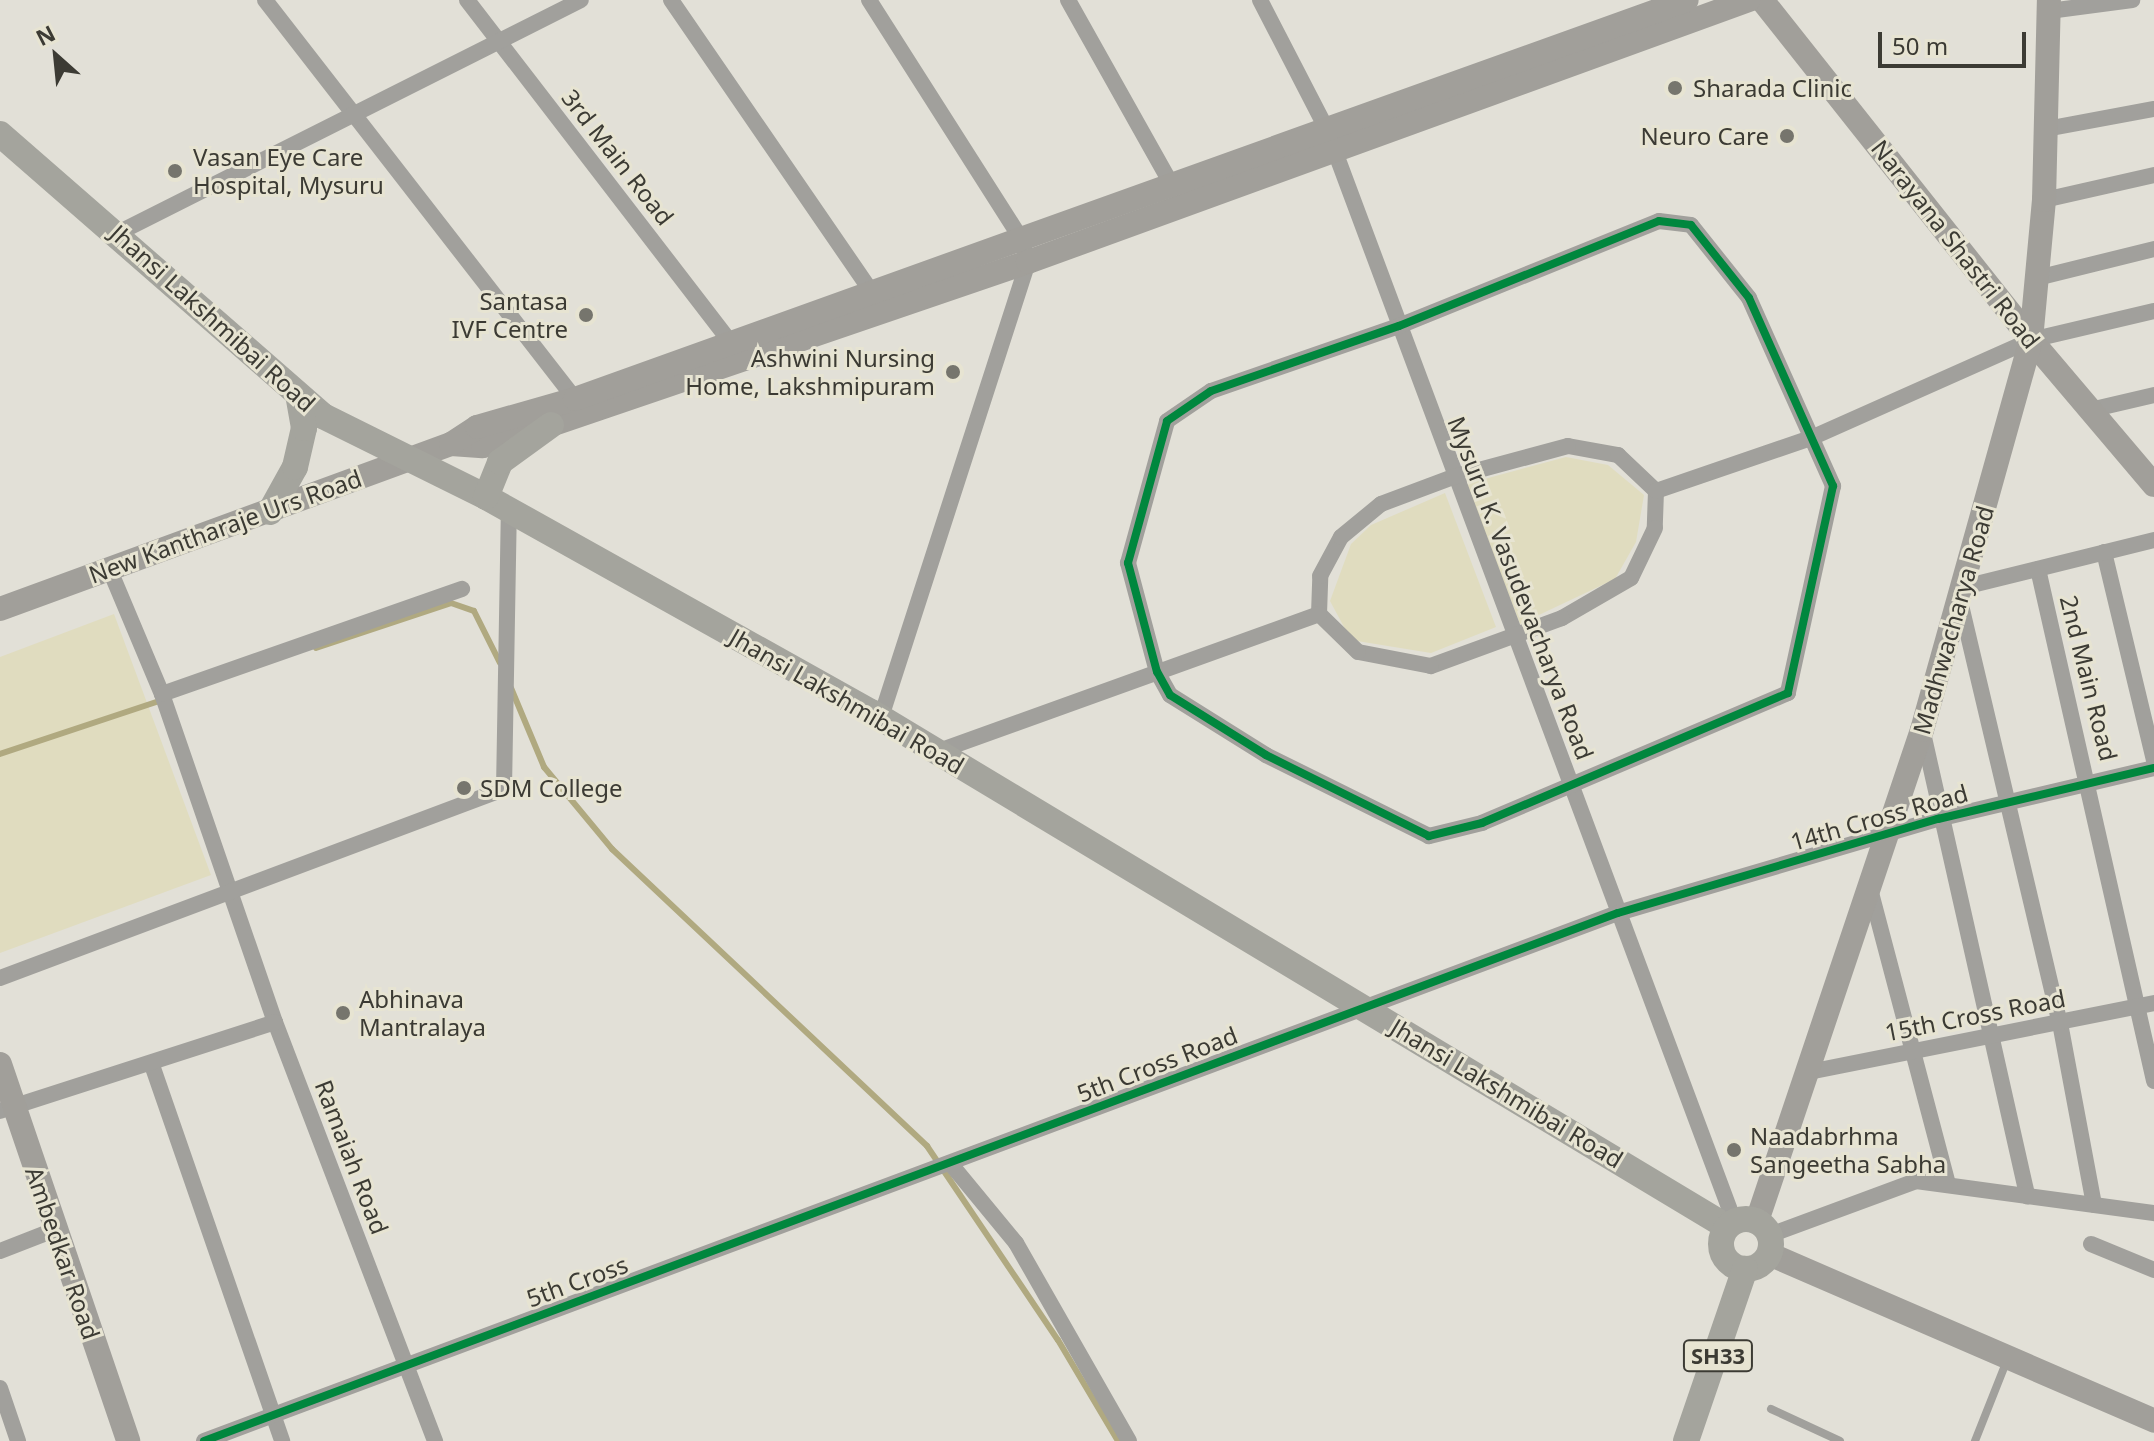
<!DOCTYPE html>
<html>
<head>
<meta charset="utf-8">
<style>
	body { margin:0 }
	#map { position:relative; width:2154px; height:1441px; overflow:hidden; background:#e2e0d7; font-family:"Noto Sans",sans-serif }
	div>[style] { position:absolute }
	.green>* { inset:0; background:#e0dcbf }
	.stream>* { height:6px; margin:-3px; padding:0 3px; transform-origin:3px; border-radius:3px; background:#b0a980 }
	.lane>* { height:8px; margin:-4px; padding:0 4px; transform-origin:4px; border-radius:4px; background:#a1a09c }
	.street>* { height:16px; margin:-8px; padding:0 8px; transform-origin:8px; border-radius:8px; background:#a1a09c }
	.secondary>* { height:24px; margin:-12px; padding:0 12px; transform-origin:12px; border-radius:12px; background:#a19f9a }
	.primary>* { height:26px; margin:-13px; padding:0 13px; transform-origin:13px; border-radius:13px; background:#a4a49d }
	.primary>.ring { margin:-13px; padding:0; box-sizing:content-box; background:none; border:26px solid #a4a49d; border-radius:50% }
	.cycleway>* { height:8px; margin:-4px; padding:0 4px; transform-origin:4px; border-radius:4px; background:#00873e }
	.dots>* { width:22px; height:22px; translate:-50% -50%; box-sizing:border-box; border:4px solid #e7e4d2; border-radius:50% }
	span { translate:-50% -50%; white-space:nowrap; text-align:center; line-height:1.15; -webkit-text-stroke:6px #e7e4d2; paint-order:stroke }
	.shield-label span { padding:2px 6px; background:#e7e4d2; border:2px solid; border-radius:6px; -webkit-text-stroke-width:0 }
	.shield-label { font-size:22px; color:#3c3b34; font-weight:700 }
	.poi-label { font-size:24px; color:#3c3b34 }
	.left { translate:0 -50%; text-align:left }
	.right { translate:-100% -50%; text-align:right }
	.street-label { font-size:24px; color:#3c3b34 }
	.north { position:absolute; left:16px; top:16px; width:80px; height:80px; -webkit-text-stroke:6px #e7e4d2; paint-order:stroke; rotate:333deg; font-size:22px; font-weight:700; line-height:32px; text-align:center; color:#3c3b34 }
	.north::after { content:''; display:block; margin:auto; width:28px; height:36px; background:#3c3b34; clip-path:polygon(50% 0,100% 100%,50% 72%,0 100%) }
	.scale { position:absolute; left:1878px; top:32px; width:148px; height:36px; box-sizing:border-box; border:4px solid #3c3b34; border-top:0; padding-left:10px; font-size:24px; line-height:28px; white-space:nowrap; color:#3c3b34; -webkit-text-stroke:6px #e7e4d2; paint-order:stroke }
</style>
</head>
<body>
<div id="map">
	<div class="green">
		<i style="clip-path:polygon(1566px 457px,1608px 465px,1644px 495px,1636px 542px,1615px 579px,1520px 624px,1466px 484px)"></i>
		<i style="clip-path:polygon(1445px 493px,1496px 627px,1431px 653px,1351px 640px,1330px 601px,1351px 544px,1371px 525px)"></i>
		<i style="clip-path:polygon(114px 614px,211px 875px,0 953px,0 657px)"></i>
	</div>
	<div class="stream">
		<i style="left:316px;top:648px;width:142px;rotate:-18.4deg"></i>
		<i style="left:451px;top:603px;width:24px;rotate:19deg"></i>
		<i style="left:474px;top:611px;width:58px;rotate:63.4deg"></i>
		<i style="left:511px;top:688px;width:86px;rotate:67.3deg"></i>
		<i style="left:544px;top:767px;width:107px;rotate:50.3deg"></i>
		<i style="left:612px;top:849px;width:433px;rotate:43.3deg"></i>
		<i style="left:927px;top:1146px;width:234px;rotate:56deg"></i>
		<i style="left:1058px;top:1340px;width:117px;rotate:59.3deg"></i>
		<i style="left:0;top:754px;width:171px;rotate:-18.4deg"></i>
	</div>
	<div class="lane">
		<i style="left:1771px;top:1409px;width:76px;rotate:24.9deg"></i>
		<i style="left:1975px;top:1441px;width:87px;rotate:-68.4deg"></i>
	</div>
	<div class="street">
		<i style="left:265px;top:0;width:505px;rotate:52.15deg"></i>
		<i style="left:467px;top:0;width:433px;rotate:52.4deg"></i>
		<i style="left:671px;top:0;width:354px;rotate:55.5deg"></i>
		<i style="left:869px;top:0;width:283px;rotate:57.5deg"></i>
		<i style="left:1021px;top:239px;width:24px;rotate:73deg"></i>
		<i style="left:1028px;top:262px;width:479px;rotate:107.9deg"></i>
		<i style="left:1068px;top:0;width:212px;rotate:60.7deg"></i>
		<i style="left:1260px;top:0;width:146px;rotate:62.7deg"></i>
		<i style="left:1327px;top:130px;width:1164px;rotate:69.54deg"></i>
		<i style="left:2049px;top:11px;width:84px;rotate:-7.5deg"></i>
		<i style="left:2046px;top:129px;width:110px;rotate:-10.5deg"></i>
		<i style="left:2044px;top:200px;width:113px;rotate:-12.8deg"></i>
		<i style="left:1659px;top:221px;width:32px;rotate:7deg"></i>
		<i style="left:1691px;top:225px;width:93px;rotate:51.5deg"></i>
		<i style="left:1749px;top:298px;width:206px;rotate:65.9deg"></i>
		<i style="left:1833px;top:486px;width:212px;rotate:102.3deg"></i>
		<i style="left:1788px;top:693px;width:332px;rotate:157deg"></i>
		<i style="left:1482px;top:823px;width:55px;rotate:166.2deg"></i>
		<i style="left:1429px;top:836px;width:182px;rotate:-153.6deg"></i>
		<i style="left:1266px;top:755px;width:113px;rotate:-148deg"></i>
		<i style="left:1170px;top:695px;width:26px;rotate:-119deg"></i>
		<i style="left:1157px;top:672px;width:113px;rotate:-104.9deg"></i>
		<i style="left:1128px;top:563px;width:147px;rotate:-74.6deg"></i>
		<i style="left:1167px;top:421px;width:53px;rotate:-34.3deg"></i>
		<i style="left:1211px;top:391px;width:199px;rotate:-19.1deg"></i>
		<i style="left:1399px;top:326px;width:280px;rotate:-22deg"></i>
		<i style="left:118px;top:233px;width:518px;rotate:-26.71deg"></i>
		<i style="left:2037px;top:278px;width:121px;rotate:-13.9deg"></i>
		<i style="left:2090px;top:410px;width:66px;rotate:-13.2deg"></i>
		<i style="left:1568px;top:446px;width:51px;rotate:10.2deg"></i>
		<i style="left:1618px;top:455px;width:52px;rotate:43.5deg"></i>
		<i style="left:1656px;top:491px;width:37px;rotate:92deg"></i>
		<i style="left:1655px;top:528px;width:55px;rotate:115.6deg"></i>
		<i style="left:1631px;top:578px;width:80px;rotate:149.9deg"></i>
		<i style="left:1562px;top:618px;width:140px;rotate:159.9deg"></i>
		<i style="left:1431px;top:666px;width:74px;rotate:-169.1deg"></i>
		<i style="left:1358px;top:652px;width:54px;rotate:-135.7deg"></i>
		<i style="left:1319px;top:614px;width:38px;rotate:-88deg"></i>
		<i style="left:1320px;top:576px;width:44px;rotate:-61.7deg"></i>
		<i style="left:1341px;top:537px;width:52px;rotate:-39.5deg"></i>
		<i style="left:1381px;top:504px;width:77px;rotate:-20.6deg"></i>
		<i style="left:1453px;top:477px;width:119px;rotate:-15.1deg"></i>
		<i style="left:1656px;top:491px;width:164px;rotate:-18.9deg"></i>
		<i style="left:1811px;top:438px;width:241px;rotate:-24deg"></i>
		<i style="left:2031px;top:340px;width:126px;rotate:-13.3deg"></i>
		<i style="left:2104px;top:552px;width:215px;rotate:76.5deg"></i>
		<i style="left:109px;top:568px;width:137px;rotate:67.2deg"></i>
		<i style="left:162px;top:694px;width:347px;rotate:71deg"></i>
		<i style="left:275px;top:1022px;width:449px;rotate:69.1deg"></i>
		<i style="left:2038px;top:569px;width:525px;rotate:77.23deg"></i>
		<i style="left:1964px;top:587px;width:196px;rotate:-13.9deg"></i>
		<i style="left:1960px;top:601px;width:434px;rotate:76.7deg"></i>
		<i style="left:2060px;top:1023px;width:185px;rotate:79.4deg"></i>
		<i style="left:162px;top:694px;width:318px;rotate:-19.3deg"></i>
		<i style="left:1923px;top:733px;width:475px;rotate:77.3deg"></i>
		<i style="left:936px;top:752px;width:407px;rotate:-19.8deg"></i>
		<i style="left:1870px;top:889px;width:306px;rotate:75.2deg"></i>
		<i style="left:0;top:978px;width:538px;rotate:-20.56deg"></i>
		<i style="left:504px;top:789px;width:279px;rotate:-89deg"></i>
		<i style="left:152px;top:1065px;width:398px;rotate:70.9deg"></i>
		<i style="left:1804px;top:1073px;width:357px;rotate:-11.3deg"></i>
		<i style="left:0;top:1111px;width:289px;rotate:-17.9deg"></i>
		<i style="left:950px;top:1163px;width:104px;rotate:50.5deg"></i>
		<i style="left:1016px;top:1243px;width:228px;rotate:60.3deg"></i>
		<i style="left:1770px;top:1235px;width:156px;rotate:-20.3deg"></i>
		<i style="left:1916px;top:1181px;width:240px;rotate:7.7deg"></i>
		<i style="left:2091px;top:1244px;width:68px;rotate:22.4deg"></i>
		<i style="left:0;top:1251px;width:58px;rotate:-21.3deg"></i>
		<i style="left:0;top:1388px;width:56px;rotate:71.2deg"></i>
		<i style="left:204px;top:1441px;width:1509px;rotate:-20.48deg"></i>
		<i style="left:1618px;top:913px;width:334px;rotate:-16.4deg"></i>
		<i style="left:1938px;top:819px;width:222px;rotate:-13.3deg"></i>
	</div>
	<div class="secondary">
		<i style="left:1762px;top:0;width:434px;rotate:51.6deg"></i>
		<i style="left:2031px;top:340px;width:190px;rotate:49.7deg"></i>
		<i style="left:451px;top:444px;width:32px;rotate:4deg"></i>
		<i style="left:483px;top:446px;width:71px;rotate:-17.2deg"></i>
		<i style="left:551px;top:425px;width:504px;rotate:-18.87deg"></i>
		<i style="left:1028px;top:262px;width:767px;rotate:-19.97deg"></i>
		<i style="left:0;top:609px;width:480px;rotate:-20.1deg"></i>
		<i style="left:451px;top:444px;width:31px;rotate:-33deg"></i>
		<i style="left:477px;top:427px;width:102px;rotate:-15.9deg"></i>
		<i style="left:575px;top:399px;width:1181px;rotate:-19.74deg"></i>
		<i style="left:0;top:1064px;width:398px;rotate:71.2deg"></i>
		<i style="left:1757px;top:1221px;width:518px;rotate:-71.43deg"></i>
		<i style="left:1922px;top:730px;width:405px;rotate:-74.4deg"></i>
		<i style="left:2031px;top:340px;width:141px;rotate:-84.7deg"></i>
		<i style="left:2044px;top:200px;width:200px;rotate:-88.6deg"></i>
		<i style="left:1769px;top:1254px;width:420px;rotate:23.4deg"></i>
	</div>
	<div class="primary">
		<i style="left:0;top:134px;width:429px;rotate:41.1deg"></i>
		<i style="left:323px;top:416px;width:182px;rotate:26.4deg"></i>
		<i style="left:486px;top:497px;width:441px;rotate:29.2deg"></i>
		<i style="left:871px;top:712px;width:999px;rotate:31.03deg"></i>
		<i style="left:486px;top:497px;width:38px;rotate:-68deg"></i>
		<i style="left:500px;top:462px;width:63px;rotate:-36deg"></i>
		<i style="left:270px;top:512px;width:51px;rotate:-60.9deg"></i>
		<i style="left:295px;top:467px;width:40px;rotate:-77deg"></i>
		<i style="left:304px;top:428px;width:29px;rotate:-100deg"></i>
		<i class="ring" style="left:1721px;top:1219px;width:24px;height:24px"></i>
		<i style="left:1686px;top:1441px;width:182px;rotate:-71.1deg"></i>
	</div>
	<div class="cycleway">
		<i style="left:1659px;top:221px;width:32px;rotate:7deg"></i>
		<i style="left:1691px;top:225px;width:93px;rotate:51.5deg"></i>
		<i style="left:1749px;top:298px;width:206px;rotate:65.9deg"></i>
		<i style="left:1833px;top:486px;width:212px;rotate:102.3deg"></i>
		<i style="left:1788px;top:693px;width:332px;rotate:157deg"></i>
		<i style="left:1482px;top:823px;width:55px;rotate:166.2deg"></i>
		<i style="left:1429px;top:836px;width:182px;rotate:-153.6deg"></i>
		<i style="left:1266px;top:755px;width:113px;rotate:-148deg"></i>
		<i style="left:1170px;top:695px;width:26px;rotate:-119deg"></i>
		<i style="left:1157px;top:672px;width:113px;rotate:-104.9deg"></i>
		<i style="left:1128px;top:563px;width:147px;rotate:-74.6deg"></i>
		<i style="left:1167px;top:421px;width:53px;rotate:-34.3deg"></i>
		<i style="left:1211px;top:391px;width:199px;rotate:-19.1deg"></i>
		<i style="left:1399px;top:326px;width:280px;rotate:-22deg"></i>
		<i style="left:204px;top:1441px;width:1509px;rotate:-20.48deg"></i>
		<i style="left:1618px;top:913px;width:334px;rotate:-16.4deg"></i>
		<i style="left:1938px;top:819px;width:222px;rotate:-13.3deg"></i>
	</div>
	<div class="dots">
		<i style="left:1675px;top:88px;background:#76756d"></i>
		<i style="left:1787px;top:136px;background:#76756d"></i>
		<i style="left:175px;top:171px;background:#76756d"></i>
		<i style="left:586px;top:315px;background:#76756d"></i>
		<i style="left:953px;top:372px;background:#76756d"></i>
		<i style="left:464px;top:788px;background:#76756d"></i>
		<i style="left:343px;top:1013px;background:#76756d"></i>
		<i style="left:1734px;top:1150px;background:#76756d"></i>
	</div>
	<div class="shield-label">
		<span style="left:1718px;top:1356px">SH33</span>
	</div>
	<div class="poi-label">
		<span class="left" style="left:1693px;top:88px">Sharada Clinic</span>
		<span class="right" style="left:1769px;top:136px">Neuro Care</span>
		<span class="left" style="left:193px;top:171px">Vasan Eye Care<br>Hospital, Mysuru</span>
		<span class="right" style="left:568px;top:315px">Santasa<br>IVF Centre</span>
		<span class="right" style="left:935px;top:372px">Ashwini Nursing<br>Home, Lakshmipuram</span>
		<span class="left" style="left:480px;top:788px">SDM College</span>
		<span class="left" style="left:359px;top:1013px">Abhinava<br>Mantralaya</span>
		<span class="left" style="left:1750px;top:1150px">Naadabrhma<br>Sangeetha Sabha</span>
	</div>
	<div class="street-label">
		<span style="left:618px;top:157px;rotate:52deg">3rd Main Road</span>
		<span style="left:1956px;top:244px;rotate:52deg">Narayana Shastri Road</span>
		<span style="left:213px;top:318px;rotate:42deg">Jhansi Lakshmibai Road</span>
		<span style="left:225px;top:526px;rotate:-20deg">New Kantharaje Urs Road</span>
		<span style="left:1521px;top:588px;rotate:69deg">Mysuru K. Vasudevacharya Road</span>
		<span style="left:1953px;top:620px;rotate:-74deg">Madhwacharya Road</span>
		<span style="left:2089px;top:678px;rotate:76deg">2nd Main Road</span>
		<span style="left:847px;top:701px;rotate:30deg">Jhansi Lakshmibai Road</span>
		<span style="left:1879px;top:817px;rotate:-16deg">14th Cross Road</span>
		<span style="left:1975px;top:1015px;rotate:-11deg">15th Cross Road</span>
		<span style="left:1157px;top:1064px;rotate:-21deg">5th Cross Road</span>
		<span style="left:1507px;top:1093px;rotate:31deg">Jhansi Lakshmibai Road</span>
		<span style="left:352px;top:1157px;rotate:69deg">Ramaiah Road</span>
		<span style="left:63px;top:1253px;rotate:71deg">Ambedkar Road</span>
		<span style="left:577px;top:1281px;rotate:-20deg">5th Cross</span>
	</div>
	<div class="north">N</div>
	<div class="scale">50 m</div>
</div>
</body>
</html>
